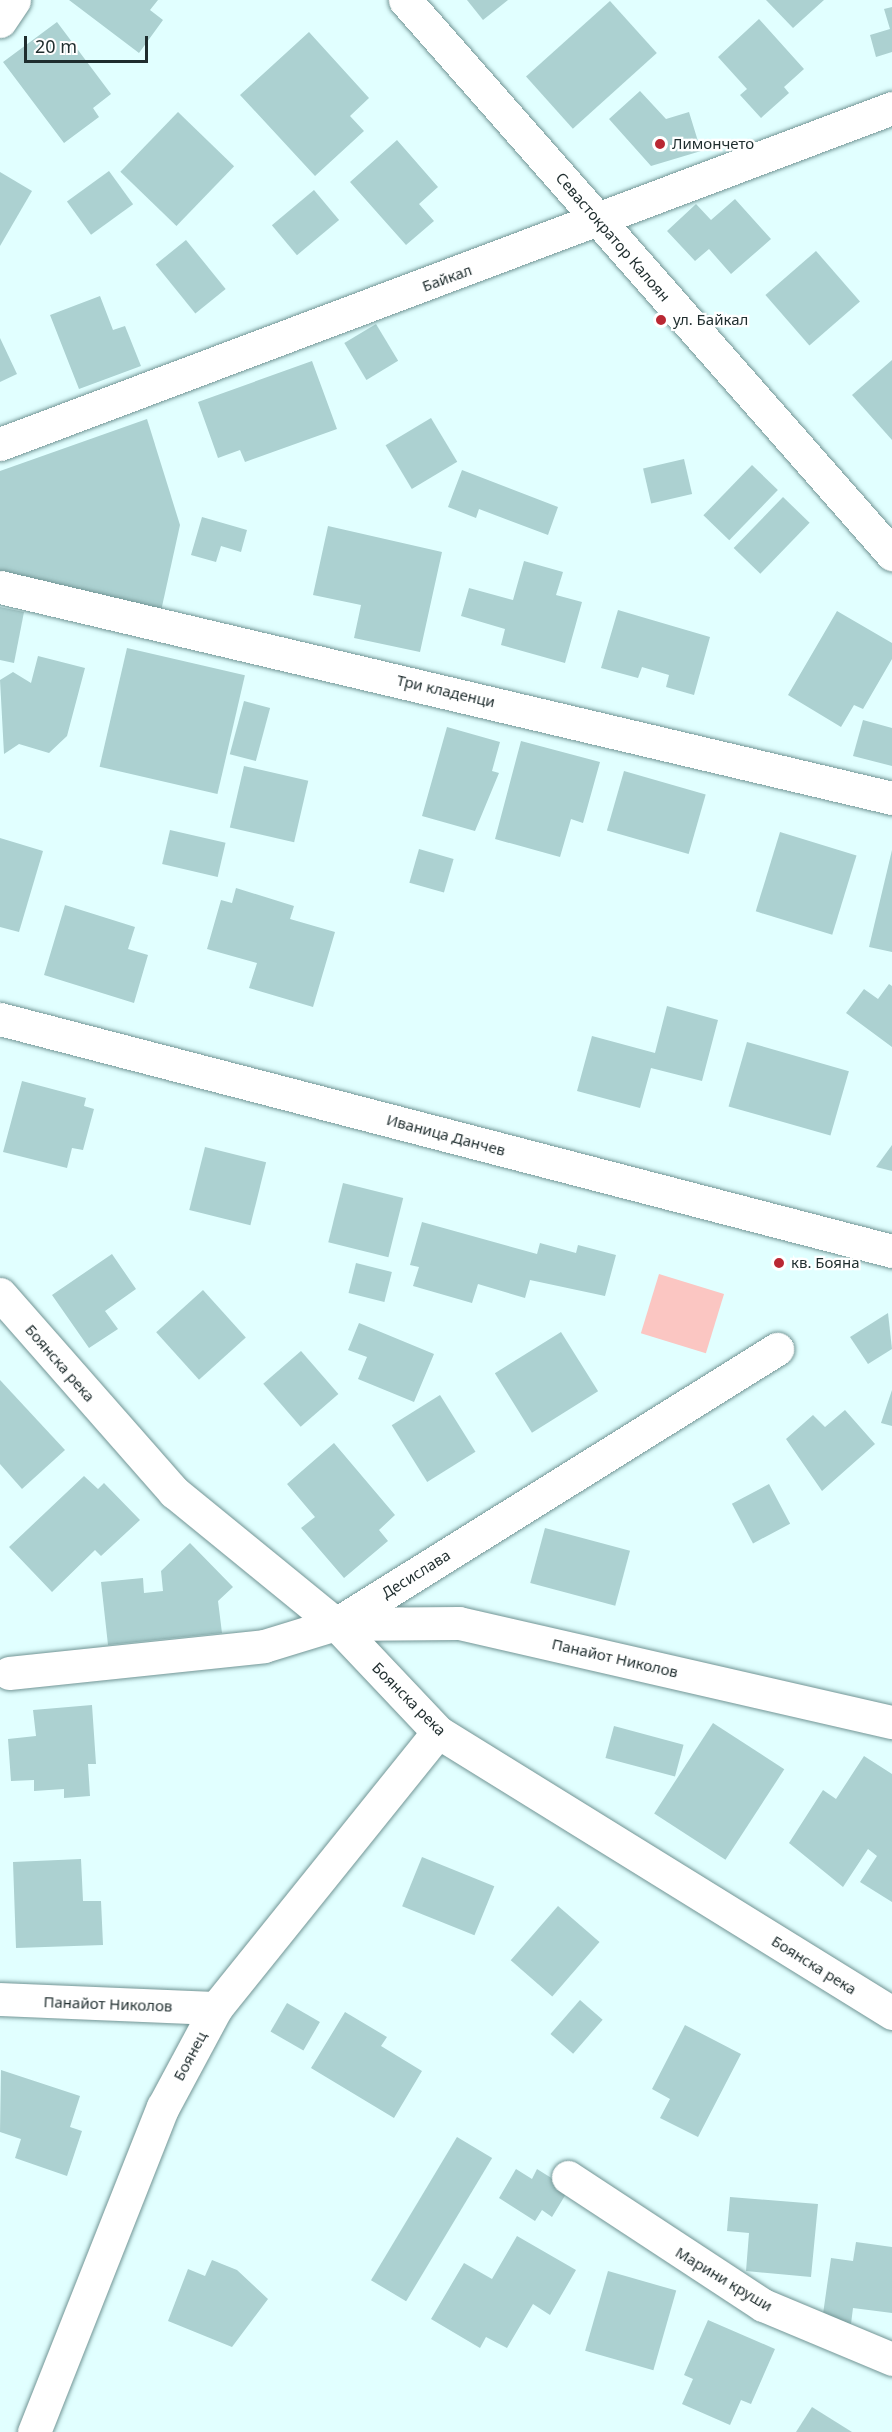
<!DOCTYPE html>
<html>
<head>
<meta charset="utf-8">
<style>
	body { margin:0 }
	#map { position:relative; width:892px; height:2432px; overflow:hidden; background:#e1ffff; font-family:"Noto Sans",sans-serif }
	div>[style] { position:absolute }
	.green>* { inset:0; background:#fbc6c2; transform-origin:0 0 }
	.building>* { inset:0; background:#acd1d1; transform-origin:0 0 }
	.roads { filter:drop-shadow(0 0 2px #729595) drop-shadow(0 0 2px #729595) }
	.minor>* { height:33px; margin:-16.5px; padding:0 16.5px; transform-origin:16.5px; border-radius:16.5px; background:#fff }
	.secondary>* { height:33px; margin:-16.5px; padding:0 16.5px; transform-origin:16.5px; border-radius:16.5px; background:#fff }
	.dots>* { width:16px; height:16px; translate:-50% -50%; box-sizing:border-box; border:3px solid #fff; border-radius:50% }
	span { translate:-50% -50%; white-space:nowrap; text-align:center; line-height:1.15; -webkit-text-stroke:4.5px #fff; paint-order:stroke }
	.poi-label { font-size:15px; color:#1f2d2e }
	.left { translate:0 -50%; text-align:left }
	.street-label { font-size:15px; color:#1f2d2e }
	.scale { position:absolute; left:24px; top:36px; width:124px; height:27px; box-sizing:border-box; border:3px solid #1f2d2e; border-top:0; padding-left:8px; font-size:18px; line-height:21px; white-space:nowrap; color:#1f2d2e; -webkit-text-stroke:4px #fff; paint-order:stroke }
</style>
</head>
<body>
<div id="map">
	<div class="green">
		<i style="left:659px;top:1274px;width:68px;height:62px;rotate:17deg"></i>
	</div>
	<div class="building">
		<i style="clip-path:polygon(69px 0,158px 0,150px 10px,163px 20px,139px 53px)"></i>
		<i style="clip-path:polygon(467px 0,508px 0,483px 20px)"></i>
		<i style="clip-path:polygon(766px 0,824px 0,793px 28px)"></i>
		<i style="left:610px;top:1px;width:70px;height:113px;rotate:48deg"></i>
		<i style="clip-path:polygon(892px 7px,892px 52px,876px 57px,870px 35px,890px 29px,884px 9px)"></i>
		<i style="clip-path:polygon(759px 19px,804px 69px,784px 87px,789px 93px,761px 118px,740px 95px,747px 89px,718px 57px)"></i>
		<i style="clip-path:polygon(57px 22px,111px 94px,93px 108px,99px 117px,64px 143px,3px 62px)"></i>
		<i style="clip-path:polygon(309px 32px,369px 98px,350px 116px,364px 131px,315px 176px,240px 95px)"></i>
		<i style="clip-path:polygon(640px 91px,666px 119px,689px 112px,701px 151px,651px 166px,609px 119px)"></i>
		<i style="left:178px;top:112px;width:78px;height:83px;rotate:44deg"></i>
		<i style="clip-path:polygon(397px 140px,438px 187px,419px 204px,434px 221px,406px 245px,350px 182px)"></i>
		<i style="left:109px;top:171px;width:41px;height:52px;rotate:54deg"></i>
		<i style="clip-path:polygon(0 172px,32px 191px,0 246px)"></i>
		<i style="left:314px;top:190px;width:39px;height:55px;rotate:50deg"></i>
		<i style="clip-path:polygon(735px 199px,771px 239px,731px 274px,709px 249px,695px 261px,667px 231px,696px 204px,711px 220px)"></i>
		<i style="left:186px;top:240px;width:63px;height:39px;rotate:51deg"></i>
		<i style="left:816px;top:251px;width:67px;height:67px;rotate:49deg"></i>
		<i style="clip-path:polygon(100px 296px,113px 330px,125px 326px,141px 366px,79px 389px,50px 315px)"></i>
		<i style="left:376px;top:324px;width:43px;height:37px;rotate:59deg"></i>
		<i style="clip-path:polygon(0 338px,17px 374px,0 382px)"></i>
		<i style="clip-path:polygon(892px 360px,892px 440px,852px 395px)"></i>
		<i style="clip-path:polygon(312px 361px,337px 429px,245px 462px,240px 450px,218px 458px,198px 402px)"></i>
		<i style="left:431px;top:418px;width:51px;height:53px;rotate:59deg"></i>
		<i style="clip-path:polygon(147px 419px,180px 525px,161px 611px,0 579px,0 471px)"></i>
		<i style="left:684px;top:459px;width:36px;height:42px;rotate:77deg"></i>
		<i style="left:752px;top:465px;width:36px;height:70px;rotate:44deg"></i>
		<i style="clip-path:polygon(462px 470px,558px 507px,548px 535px,479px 509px,476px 518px,448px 507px)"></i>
		<i style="left:783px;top:497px;width:37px;height:71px;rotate:44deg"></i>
		<i style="clip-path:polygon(202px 517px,247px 530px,241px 552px,221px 546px,216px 562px,191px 555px)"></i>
		<i style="clip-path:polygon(328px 526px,442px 552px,420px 652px,354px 638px,361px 605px,313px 595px)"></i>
		<i style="clip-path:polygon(524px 561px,563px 572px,556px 595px,582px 602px,565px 663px,501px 645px,505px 629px,461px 616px,469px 588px,513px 600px)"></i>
		<i style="clip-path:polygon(0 607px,24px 612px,14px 663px,0 660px)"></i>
		<i style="clip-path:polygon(618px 610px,710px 637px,694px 695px,666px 687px,669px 675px,642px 667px,638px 678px,601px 668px)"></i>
		<i style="clip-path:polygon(837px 611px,892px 643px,892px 659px,863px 709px,854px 705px,841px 727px,788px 695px)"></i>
		<i style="left:127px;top:648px;width:121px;height:122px;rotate:13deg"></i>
		<i style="clip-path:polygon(38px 656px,85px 668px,67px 736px,49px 753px,19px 744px,4px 754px,0 680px,13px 672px,31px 683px)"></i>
		<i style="left:244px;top:701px;width:27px;height:55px;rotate:15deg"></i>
		<i style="clip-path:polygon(863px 720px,892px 728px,892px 766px,853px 756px)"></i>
		<i style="clip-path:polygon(447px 727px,500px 742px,492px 771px,499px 773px,475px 831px,422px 816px)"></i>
		<i style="clip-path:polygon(521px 741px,600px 762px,583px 823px,571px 819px,560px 857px,495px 839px)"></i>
		<i style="left:244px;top:766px;width:66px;height:63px;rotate:13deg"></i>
		<i style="left:624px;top:771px;width:85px;height:62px;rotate:16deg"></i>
		<i style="left:170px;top:830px;width:57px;height:35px;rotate:13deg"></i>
		<i style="left:780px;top:832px;width:80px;height:83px;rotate:17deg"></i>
		<i style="clip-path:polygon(0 838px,43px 851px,19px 932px,0 927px)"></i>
		<i style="left:419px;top:849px;width:36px;height:35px;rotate:16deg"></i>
		<i style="clip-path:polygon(892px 850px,892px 952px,869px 947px)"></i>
		<i style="clip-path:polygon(236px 888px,294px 906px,290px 919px,335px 932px,313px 1007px,249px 988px,257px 963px,207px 949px,221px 900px,232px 903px)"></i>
		<i style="clip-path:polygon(65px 905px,135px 927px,128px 949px,148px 955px,134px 1003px,44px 975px)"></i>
		<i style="clip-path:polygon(889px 984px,892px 986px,892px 1047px,846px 1013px,864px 989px,878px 999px)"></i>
		<i style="clip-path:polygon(667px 1006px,718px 1020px,702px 1081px,651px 1068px,640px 1108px,577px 1091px,592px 1036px,655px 1053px)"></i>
		<i style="left:747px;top:1042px;width:106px;height:67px;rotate:16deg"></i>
		<i style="clip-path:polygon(22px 1081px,86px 1098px,84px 1106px,94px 1109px,83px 1150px,72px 1148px,67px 1168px,3px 1152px)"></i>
		<i style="clip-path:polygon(892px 1145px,892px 1171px,876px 1167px)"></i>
		<i style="left:205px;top:1147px;width:63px;height:65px;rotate:14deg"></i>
		<i style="left:343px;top:1183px;width:62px;height:61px;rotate:14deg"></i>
		<i style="clip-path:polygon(422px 1222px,537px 1254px,540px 1243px,576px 1253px,578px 1245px,616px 1255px,605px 1296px,530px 1280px,525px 1298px,478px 1284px,472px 1303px,413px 1286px,419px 1267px,410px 1265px)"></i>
		<i style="clip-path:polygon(112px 1254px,136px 1289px,105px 1311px,118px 1329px,89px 1348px,52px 1295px)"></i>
		<i style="left:356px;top:1263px;width:37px;height:31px;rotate:14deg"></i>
		<i style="left:203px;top:1290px;width:64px;height:63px;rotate:48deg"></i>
		<i style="clip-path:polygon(888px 1313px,892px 1349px,868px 1364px,850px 1337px)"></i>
		<i style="clip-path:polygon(359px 1323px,434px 1354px,414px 1402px,358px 1379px,367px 1357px,348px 1350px)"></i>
		<i style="left:561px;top:1332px;width:70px;height:78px;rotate:58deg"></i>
		<i style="left:301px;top:1351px;width:57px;height:50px;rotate:49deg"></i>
		<i style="clip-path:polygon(0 1380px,65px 1450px,22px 1489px,0 1464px)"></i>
		<i style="clip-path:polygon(892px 1390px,892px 1426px,881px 1423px)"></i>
		<i style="left:440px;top:1395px;width:67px;height:57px;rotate:58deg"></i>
		<i style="clip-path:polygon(845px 1410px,875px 1444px,822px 1491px,786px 1439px,813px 1415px,825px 1427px)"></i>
		<i style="clip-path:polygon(334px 1443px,395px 1515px,379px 1530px,388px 1541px,344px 1578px,301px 1528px,315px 1517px,287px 1484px)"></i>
		<i style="clip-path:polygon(84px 1476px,98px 1489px,104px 1483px,140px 1520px,101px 1556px,95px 1550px,52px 1592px,9px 1547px)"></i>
		<i style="left:769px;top:1484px;width:45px;height:42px;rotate:62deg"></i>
		<i style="left:545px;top:1528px;width:88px;height:57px;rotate:15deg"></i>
		<i style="clip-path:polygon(190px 1543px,233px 1587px,218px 1601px,222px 1633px,108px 1645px,101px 1582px,143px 1578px,144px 1593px,163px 1591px,161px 1571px)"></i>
		<i style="clip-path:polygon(92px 1705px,96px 1764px,88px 1764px,90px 1796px,64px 1798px,64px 1789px,34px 1791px,34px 1780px,11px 1781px,8px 1739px,36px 1736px,33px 1710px)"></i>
		<i style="left:713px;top:1723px;width:85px;height:108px;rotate:33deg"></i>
		<i style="left:614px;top:1726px;width:72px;height:33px;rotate:15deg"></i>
		<i style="clip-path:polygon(864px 1756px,892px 1774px,892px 1902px,860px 1882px,877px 1856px,868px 1849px,843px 1887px,789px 1843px,823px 1790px,836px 1799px)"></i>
		<i style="left:422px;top:1857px;width:78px;height:53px;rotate:22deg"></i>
		<i style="clip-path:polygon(81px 1859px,83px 1901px,101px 1901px,103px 1945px,16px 1948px,13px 1862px)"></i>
		<i style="left:558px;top:1906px;width:55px;height:72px;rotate:41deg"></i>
		<i style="left:580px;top:2000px;width:30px;height:45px;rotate:41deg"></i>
		<i style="left:287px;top:2003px;width:38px;height:33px;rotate:30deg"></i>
		<i style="clip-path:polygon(345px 2012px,387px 2037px,381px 2046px,422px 2071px,394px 2118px,311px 2068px)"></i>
		<i style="clip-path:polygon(685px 2025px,741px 2054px,698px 2137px,660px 2118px,670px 2099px,652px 2089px)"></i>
		<i style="clip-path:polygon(1px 2070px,80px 2096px,70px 2127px,82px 2131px,67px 2176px,15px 2158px,21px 2139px,0 2132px)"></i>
		<i style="left:457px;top:2137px;width:41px;height:167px;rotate:31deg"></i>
		<i style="clip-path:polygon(516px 2169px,532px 2179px,537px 2169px,569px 2189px,552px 2217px,542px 2210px,535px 2221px,499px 2198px)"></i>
		<i style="clip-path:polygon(730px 2197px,818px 2204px,811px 2277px,746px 2271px,749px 2233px,727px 2231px)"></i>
		<i style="clip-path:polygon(517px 2236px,576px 2270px,550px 2315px,533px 2304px,507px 2348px,486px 2337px,480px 2348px,431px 2319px,464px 2263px,492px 2279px)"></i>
		<i style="clip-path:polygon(856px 2242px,892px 2247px,892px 2313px,853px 2308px,851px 2324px,822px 2321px,831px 2258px,853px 2261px)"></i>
		<i style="clip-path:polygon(212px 2260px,237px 2270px,268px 2299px,232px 2347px,168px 2321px,188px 2269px,205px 2276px)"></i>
		<i style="left:608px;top:2271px;width:71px;height:83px;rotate:16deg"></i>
		<i style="clip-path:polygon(708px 2320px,775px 2349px,751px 2404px,741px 2400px,730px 2425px,682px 2404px,693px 2379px,684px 2375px)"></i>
		<i style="clip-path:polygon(812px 2407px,852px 2432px,796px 2432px)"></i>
	</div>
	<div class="roads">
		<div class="minor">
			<i style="left:0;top:21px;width:25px;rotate:-56deg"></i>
			<i style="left:0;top:444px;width:953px;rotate:-20.64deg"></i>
			<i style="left:0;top:587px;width:917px;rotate:13.31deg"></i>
			<i style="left:0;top:1294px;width:264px;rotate:48.7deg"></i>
			<i style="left:174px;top:1492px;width:209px;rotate:39.2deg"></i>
			<i style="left:336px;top:1624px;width:149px;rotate:46.6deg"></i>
			<i style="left:438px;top:1732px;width:534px;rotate:31.76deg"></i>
			<i style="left:336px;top:1624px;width:123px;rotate:-0.5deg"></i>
			<i style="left:459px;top:1623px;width:444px;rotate:12.9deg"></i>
			<i style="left:9px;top:1673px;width:256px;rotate:-6deg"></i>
			<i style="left:264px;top:1646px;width:75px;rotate:-17deg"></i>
			<i style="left:336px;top:1624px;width:520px;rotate:-31.95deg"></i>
			<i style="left:0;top:1999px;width:216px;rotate:2.4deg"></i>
			<i style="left:568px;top:2177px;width:233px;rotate:33.3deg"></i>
			<i style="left:763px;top:2305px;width:140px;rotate:22.7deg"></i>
			<i style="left:34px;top:2432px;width:350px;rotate:-68.4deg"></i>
			<i style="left:163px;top:2107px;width:112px;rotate:-61.8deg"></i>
			<i style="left:216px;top:2008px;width:354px;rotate:-51.2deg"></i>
		</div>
		<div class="secondary">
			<i style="left:405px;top:0;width:738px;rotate:48.68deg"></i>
			<i style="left:0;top:1019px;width:922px;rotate:14.58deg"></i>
		</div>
	</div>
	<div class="dots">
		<i style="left:660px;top:144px;background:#b92833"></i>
		<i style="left:661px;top:320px;background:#b92833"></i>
		<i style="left:779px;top:1263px;background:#b92833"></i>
	</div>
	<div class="poi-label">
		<span class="left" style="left:672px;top:144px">Лимончето</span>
		<span class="left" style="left:673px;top:320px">ул. Байкал</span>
		<span class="left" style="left:791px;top:1263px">кв. Бояна</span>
	</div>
	<div class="street-label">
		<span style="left:613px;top:237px;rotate:49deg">Севастократор Калоян</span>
		<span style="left:447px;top:278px;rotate:-20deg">Байкал</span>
		<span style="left:446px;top:691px;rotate:13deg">Три кладенци</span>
		<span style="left:446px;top:1135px;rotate:15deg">Иваница Данчев</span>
		<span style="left:60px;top:1363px;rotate:49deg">Боянска река</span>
		<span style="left:416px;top:1574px;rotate:-32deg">Десислава</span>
		<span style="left:615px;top:1658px;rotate:13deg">Панайот Николов</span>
		<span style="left:409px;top:1699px;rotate:45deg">Боянска река</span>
		<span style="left:814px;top:1965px;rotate:32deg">Боянска река</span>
		<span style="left:108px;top:2004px;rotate:2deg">Панайот Николов</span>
		<span style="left:190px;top:2056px;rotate:-62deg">Боянец</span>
		<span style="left:724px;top:2279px;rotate:31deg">Марини круши</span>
	</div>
	<div class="scale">20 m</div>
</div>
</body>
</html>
